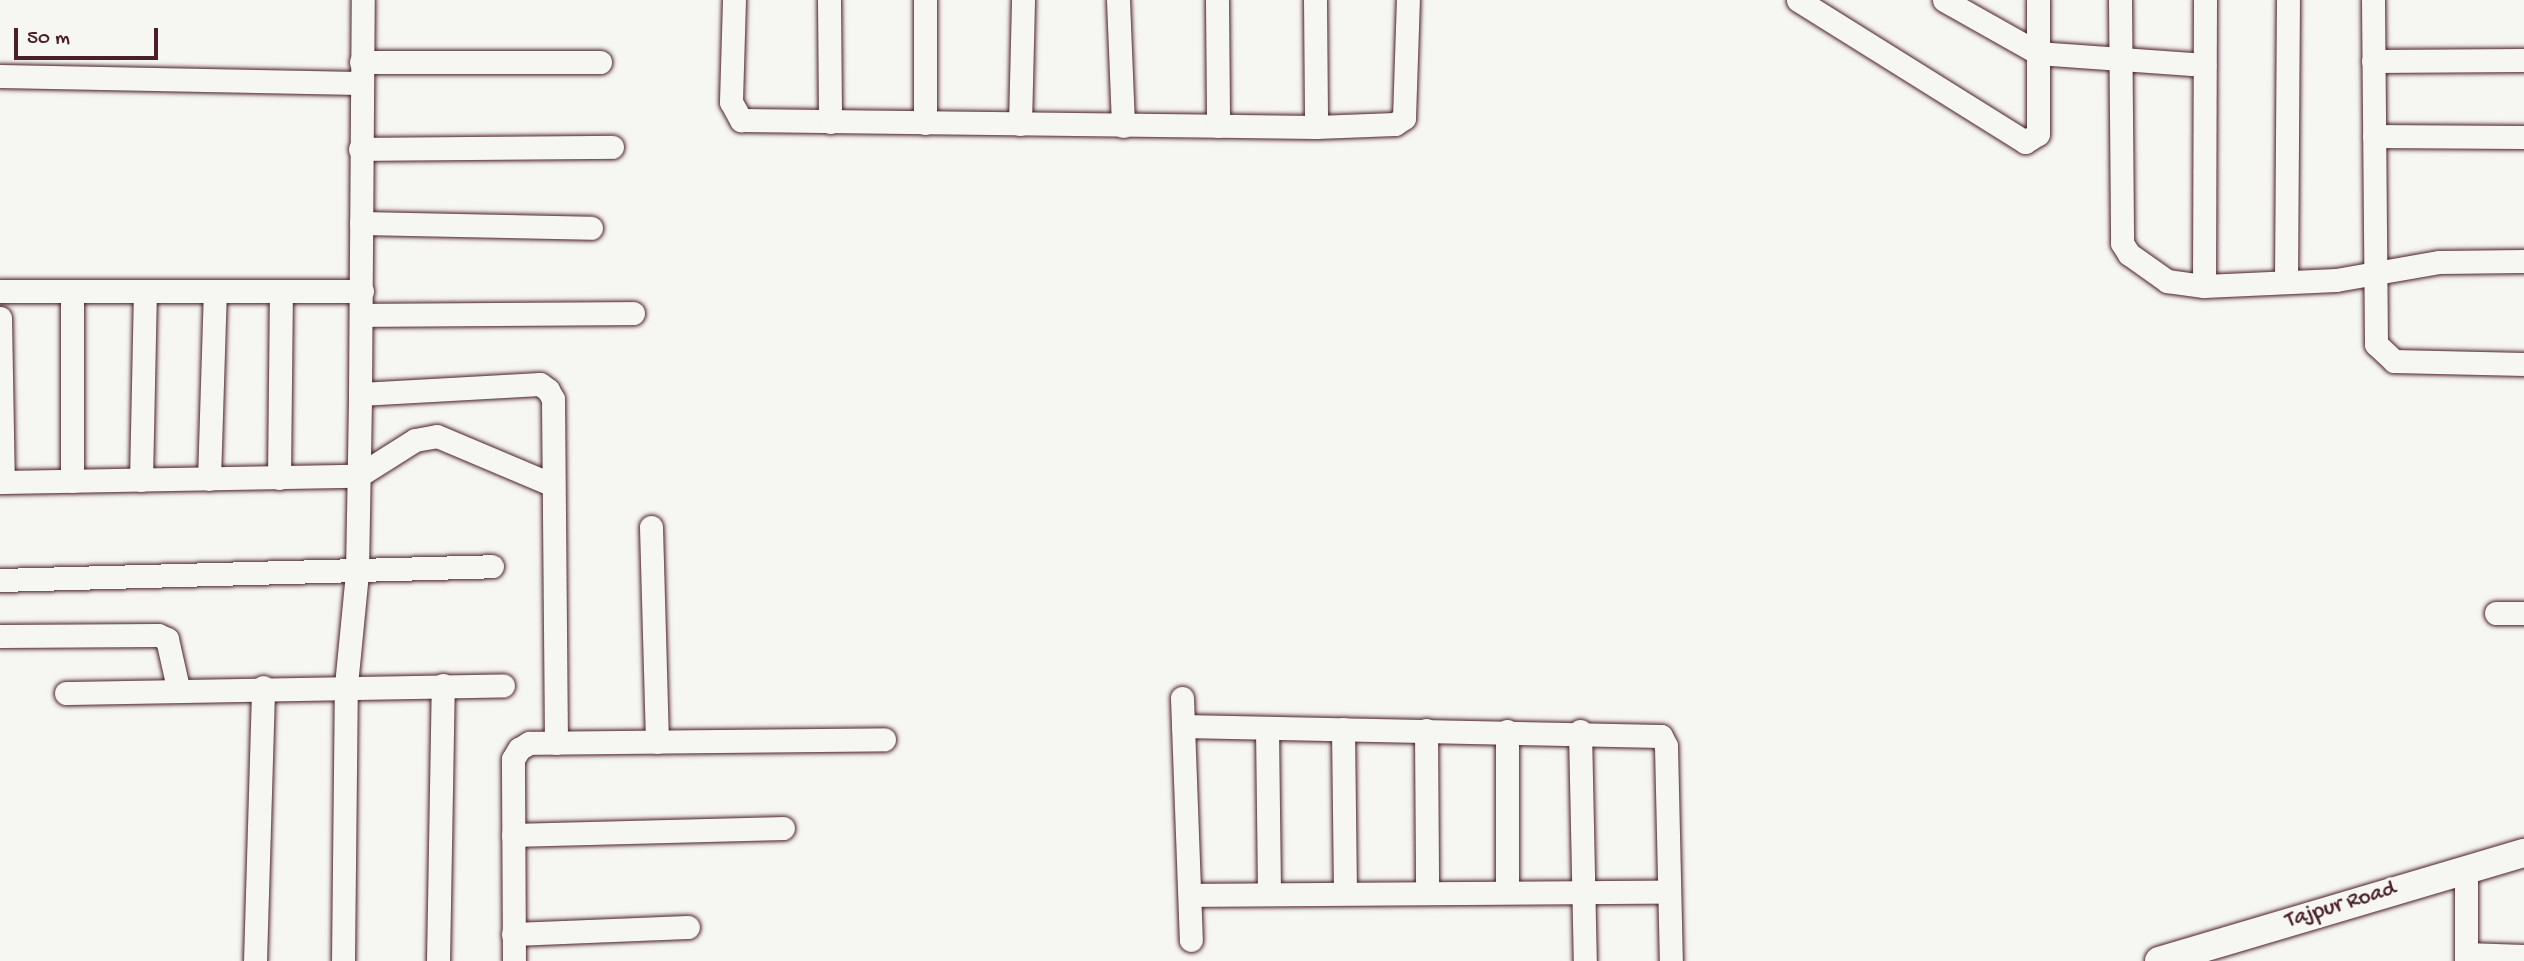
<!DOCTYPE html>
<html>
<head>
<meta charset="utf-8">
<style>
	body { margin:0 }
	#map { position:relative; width:2524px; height:961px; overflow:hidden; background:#f6f6f2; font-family:"Gochi Hand",sans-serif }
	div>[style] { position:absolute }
	.roads { filter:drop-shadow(0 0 2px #4a1f2b) drop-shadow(0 0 2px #4a1f2b) }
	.minor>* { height:23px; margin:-11.5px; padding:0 11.5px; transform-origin:11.5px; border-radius:11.5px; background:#f6f6f2 }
	.major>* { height:28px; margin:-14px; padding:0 14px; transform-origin:14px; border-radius:14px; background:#f6f6f2 }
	span { translate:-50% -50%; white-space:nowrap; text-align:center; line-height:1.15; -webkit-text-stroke:6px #f6f6f2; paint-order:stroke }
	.street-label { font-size:23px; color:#4a1f2b }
	.scale { position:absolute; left:14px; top:28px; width:144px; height:32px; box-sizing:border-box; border:4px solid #4a1f2b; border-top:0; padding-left:9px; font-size:21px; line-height:24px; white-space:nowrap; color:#4a1f2b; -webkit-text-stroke:5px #f6f6f2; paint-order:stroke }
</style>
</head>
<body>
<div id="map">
	<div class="roads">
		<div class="minor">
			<i style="left:734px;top:0;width:102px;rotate:91.7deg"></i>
			<i style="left:731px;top:102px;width:21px;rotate:61deg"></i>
			<i style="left:741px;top:120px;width:575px;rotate:0.7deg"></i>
			<i style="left:1316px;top:127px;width:79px;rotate:-2.2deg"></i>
			<i style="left:1395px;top:124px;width:11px;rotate:-34deg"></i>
			<i style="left:1404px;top:118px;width:118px;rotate:-88.1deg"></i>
			<i style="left:829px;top:0;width:122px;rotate:89.5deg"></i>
			<i style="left:925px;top:0;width:123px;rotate:90deg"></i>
			<i style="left:1118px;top:0;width:126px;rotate:87.7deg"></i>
			<i style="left:1217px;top:0;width:126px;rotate:89.5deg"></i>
			<i style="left:1315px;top:0;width:127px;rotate:89.5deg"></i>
			<i style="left:1798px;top:0;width:268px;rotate:32deg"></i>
			<i style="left:2025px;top:142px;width:15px;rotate:-32deg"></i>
			<i style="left:2038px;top:134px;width:134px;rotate:-90deg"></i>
			<i style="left:1944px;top:0;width:108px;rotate:29.4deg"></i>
			<i style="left:2038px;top:53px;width:167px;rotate:4.1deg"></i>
			<i style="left:2120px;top:0;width:243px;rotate:89.5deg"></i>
			<i style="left:2122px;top:243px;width:13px;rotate:58deg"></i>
			<i style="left:2129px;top:254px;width:47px;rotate:35.4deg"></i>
			<i style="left:2167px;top:281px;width:37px;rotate:8deg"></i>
			<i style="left:2204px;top:286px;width:132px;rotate:-2.6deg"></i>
			<i style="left:2336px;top:280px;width:105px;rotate:-9.9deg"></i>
			<i style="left:2439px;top:262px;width:85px;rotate:-0.7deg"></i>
			<i style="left:2373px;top:0;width:344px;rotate:89.5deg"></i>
			<i style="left:2376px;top:344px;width:25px;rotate:43deg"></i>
			<i style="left:2394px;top:361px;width:130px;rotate:1.3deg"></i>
			<i style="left:2373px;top:61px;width:151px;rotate:-0.4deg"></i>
			<i style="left:361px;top:62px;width:239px"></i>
			<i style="left:0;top:76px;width:359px;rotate:1.1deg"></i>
			<i style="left:1020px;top:124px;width:124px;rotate:-88.6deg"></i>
			<i style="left:2374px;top:136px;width:150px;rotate:0.4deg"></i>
			<i style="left:360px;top:149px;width:252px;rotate:-0.5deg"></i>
			<i style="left:361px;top:223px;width:230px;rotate:1.2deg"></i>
			<i style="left:2286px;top:282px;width:282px;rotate:-89.6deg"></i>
			<i style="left:2204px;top:286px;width:286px;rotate:-89.8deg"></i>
			<i style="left:0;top:291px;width:362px"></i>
			<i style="left:72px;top:291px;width:190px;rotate:90deg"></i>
			<i style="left:361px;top:315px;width:272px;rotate:-0.4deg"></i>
			<i style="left:0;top:318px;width:164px;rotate:89deg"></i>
			<i style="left:360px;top:394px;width:180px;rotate:-3.2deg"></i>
			<i style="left:540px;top:384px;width:10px;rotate:37deg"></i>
			<i style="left:548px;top:390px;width:10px;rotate:61deg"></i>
			<i style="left:553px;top:399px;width:344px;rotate:89.5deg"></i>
			<i style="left:279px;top:478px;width:186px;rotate:-89.4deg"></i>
			<i style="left:209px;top:479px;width:187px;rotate:-88.2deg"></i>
			<i style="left:141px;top:480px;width:188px;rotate:-88.8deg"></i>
			<i style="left:0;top:482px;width:358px;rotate:-1deg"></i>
			<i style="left:358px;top:476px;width:67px;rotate:-32.3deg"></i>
			<i style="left:415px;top:440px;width:22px;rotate:-10deg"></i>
			<i style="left:437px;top:436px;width:126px;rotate:22.9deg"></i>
			<i style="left:651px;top:527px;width:215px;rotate:88.4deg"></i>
			<i style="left:0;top:580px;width:492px;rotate:-1.6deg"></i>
			<i style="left:2496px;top:613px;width:28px"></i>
			<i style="left:0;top:636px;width:158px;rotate:-0.4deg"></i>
			<i style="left:158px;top:635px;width:10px;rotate:24deg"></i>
			<i style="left:167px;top:639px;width:50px;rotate:77.3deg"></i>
			<i style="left:66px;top:693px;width:437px;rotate:-1deg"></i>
			<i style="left:1182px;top:698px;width:242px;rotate:87.9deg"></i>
			<i style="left:1183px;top:726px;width:478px;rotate:1.2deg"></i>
			<i style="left:1661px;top:736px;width:11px;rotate:63deg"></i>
			<i style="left:1666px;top:746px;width:215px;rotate:88.7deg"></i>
			<i style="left:1267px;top:728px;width:165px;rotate:89.3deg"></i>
			<i style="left:1343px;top:729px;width:164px;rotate:89.3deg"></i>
			<i style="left:1426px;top:730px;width:162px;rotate:89.6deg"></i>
			<i style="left:1507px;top:731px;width:161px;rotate:90deg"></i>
			<i style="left:1580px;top:731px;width:230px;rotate:88.8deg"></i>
			<i style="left:513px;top:835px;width:270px;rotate:-1.5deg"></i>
			<i style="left:1190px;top:895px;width:479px;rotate:-0.4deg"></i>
			<i style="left:513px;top:934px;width:175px;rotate:-2.3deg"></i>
			<i style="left:2466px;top:954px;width:58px;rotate:2deg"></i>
			<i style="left:255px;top:961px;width:274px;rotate:-88.3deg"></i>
			<i style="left:343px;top:961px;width:276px;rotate:-89.4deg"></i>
			<i style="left:346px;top:685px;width:114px;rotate:-84.4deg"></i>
			<i style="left:357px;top:572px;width:178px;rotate:-89deg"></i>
			<i style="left:360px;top:394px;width:394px;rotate:-89.6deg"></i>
			<i style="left:438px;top:961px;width:276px;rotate:-89deg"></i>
			<i style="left:514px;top:961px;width:202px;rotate:-90.3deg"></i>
			<i style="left:513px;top:759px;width:12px;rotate:-59deg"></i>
			<i style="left:519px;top:749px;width:12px;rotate:-31deg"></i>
			<i style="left:529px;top:743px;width:355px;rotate:-0.6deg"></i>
			<i style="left:2466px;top:961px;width:93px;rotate:-90deg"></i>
		</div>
		<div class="major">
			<i style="left:2159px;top:961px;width:381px;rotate:-16.5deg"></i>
		</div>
	</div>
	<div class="street-label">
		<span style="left:2341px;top:906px;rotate:-17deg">Tajpur Road</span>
	</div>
	<div class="scale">50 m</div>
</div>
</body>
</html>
